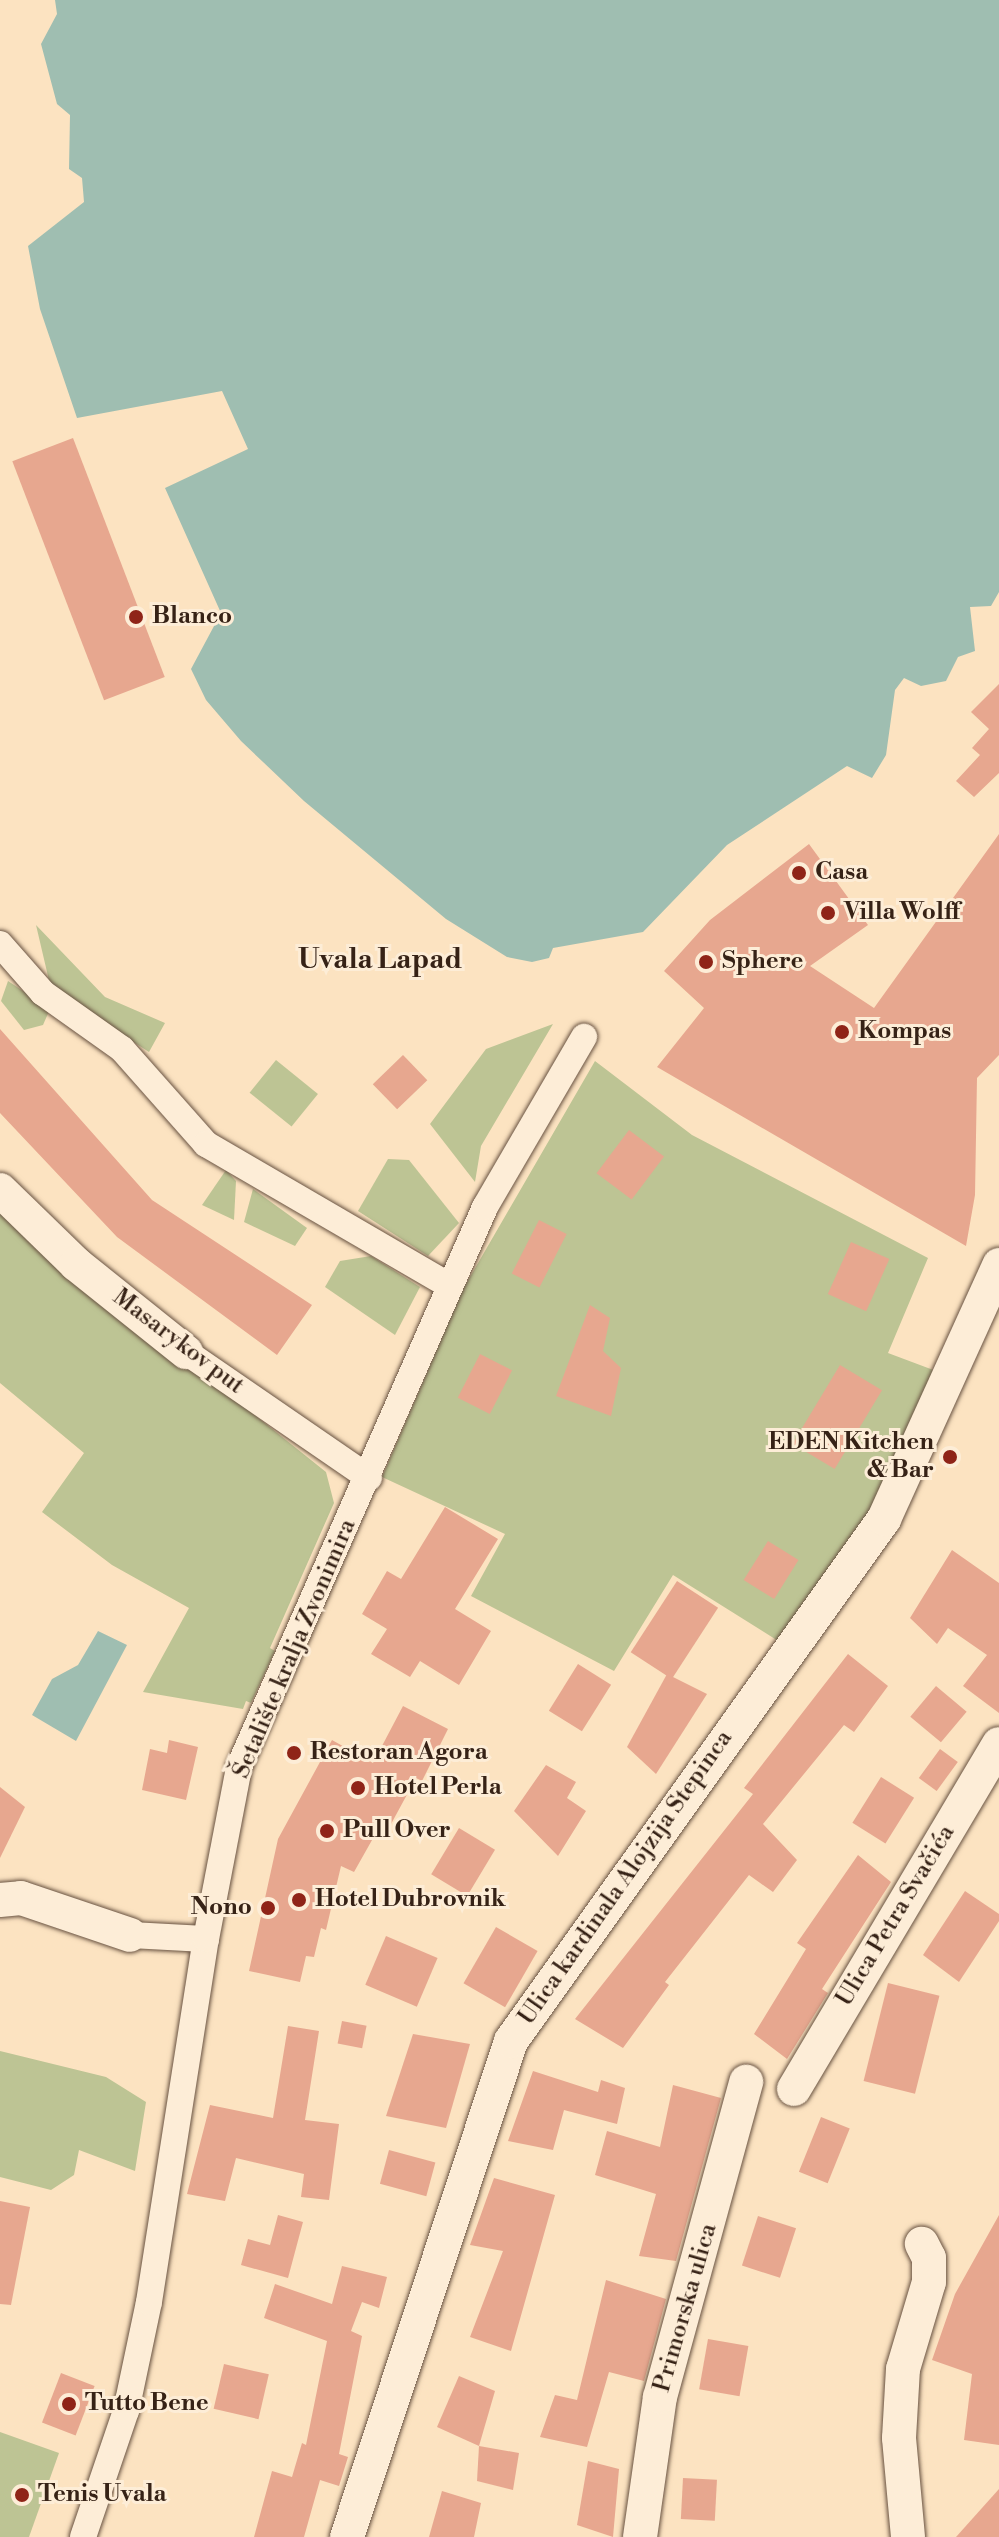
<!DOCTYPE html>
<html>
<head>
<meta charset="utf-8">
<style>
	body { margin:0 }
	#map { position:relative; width:999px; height:2537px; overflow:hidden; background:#fce3c1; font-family:"Libre Bodoni",serif }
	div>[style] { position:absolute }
	.green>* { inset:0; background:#bdc494; transform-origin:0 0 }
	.water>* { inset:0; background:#9fbeb1 }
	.building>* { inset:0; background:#e7a78f; transform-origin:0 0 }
	.roads { filter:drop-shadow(0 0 2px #685241) drop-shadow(0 0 2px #685241) }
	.pedestrian>* { height:26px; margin:-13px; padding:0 13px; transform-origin:13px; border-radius:13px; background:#fdedd7 }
	.minor>* { height:34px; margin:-17px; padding:0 17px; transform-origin:17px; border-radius:17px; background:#fdedd7 }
	.dots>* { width:22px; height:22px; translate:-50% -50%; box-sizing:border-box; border:4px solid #fdedd7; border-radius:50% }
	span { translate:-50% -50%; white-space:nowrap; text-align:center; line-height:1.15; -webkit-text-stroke:6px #fdedd7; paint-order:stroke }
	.poi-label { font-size:24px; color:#362216; font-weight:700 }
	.left { translate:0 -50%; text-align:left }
	.right { translate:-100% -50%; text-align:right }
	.street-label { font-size:24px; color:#362216 }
	.quarter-label { font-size:28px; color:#362216; font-weight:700 }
</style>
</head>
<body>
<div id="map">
	<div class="green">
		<i style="clip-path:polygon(36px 925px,105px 997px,165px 1023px,149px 1052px,51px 989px)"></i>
		<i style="clip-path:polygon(8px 981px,50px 1009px,43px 1025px,24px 1030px,1px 1001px)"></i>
		<i style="clip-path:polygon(553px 1024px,481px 1146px,475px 1182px,430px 1124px,486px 1049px)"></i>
		<i style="left:276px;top:1060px;width:54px;height:42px;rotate:39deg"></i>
		<i style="clip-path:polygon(595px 1061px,692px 1135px,928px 1258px,888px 1353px,944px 1374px,875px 1514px,783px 1644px,673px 1575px,614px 1671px,471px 1596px,505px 1534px,382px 1477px,463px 1289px)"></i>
		<i style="clip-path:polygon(388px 1159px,409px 1160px,459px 1223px,428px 1256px,358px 1211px)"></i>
		<i style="clip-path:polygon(226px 1170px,236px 1181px,234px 1220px,202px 1205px)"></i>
		<i style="clip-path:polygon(253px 1189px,307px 1228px,295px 1246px,244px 1222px)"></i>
		<i style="clip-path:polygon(0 1212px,326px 1472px,334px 1503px,270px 1648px,275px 1651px,251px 1703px,246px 1701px,243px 1709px,143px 1692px,189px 1608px,112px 1565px,42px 1512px,84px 1453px,0 1383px)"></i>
		<i style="clip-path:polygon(371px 1256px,420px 1287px,395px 1335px,325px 1287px,340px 1261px)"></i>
		<i style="clip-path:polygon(0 2051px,106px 2077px,146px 2102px,135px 2171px,79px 2150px,74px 2175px,51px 2190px,0 2177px)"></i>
		<i style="clip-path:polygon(0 2432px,59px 2453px,29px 2537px,0 2537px)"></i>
	</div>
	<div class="water">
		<i style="clip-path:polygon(55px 0,999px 0,999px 592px,991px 606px,970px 607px,975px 651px,958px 657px,946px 681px,921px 686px,904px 678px,895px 690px,886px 755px,872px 778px,847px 766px,727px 845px,643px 932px,553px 948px,549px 958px,532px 962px,507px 957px,446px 919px,304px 801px,241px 741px,206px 700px,191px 669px,221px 613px,165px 488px,248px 449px,222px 391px,77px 418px,40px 309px,28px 246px,84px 202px,82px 178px,69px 169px,70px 115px,57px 104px,41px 44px,57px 14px)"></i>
		<i style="clip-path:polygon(98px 1631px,127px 1645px,76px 1741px,32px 1715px,52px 1679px,78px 1665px)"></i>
	</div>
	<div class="building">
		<i style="left:73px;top:438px;width:256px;height:65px;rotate:69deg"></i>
		<i style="clip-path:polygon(999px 684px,999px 773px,974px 797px,956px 781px,980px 755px,972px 748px,989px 729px,971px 712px)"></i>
		<i style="clip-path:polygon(999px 834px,999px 1055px,977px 1078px,975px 1195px,966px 1246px,657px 1067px,704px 1008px,664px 971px,710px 920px,809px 844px,868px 925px,810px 966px,874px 1008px)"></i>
		<i style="clip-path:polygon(0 1029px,152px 1200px,312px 1305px,277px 1355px,117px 1237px,0 1113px)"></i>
		<i style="left:403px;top:1055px;width:35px;height:42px;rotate:46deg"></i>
		<i style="left:629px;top:1130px;width:44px;height:54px;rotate:37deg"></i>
		<i style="left:539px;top:1220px;width:31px;height:60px;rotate:27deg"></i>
		<i style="left:851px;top:1242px;width:42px;height:57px;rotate:24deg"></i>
		<i style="clip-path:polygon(590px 1305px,610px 1318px,603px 1351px,621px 1368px,611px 1416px,556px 1396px)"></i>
		<i style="left:480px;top:1354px;width:36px;height:49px;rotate:27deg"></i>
		<i style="left:840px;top:1365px;width:49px;height:92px;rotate:31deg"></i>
		<i style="clip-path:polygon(445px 1507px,498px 1539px,455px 1609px,491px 1631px,459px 1685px,420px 1661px,410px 1677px,371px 1654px,387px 1629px,362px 1614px,387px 1571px,401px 1579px)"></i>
		<i style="left:768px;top:1541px;width:36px;height:46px;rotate:32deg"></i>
		<i style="clip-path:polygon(952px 1550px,999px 1583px,999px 1713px,963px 1686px,987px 1655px,948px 1628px,937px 1644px,910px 1618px)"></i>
		<i style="left:677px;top:1581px;width:49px;height:85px;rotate:33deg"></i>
		<i style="clip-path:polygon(848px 1654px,888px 1686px,854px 1732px,844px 1725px,763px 1824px,797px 1860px,773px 1892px,749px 1875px,665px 1982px,669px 1985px,623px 2048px,575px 2019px,753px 1794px,744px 1788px)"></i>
		<i style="left:578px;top:1664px;width:39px;height:55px;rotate:32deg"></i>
		<i style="clip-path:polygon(667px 1674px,707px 1694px,656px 1774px,627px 1747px)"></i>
		<i style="left:936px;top:1686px;width:40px;height:40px;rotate:40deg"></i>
		<i style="clip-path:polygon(403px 1706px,448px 1729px,422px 1781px,416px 1778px,384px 1837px,376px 1833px,354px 1872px,341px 1866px,326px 1930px,321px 1928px,314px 1957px,306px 1956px,300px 1982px,249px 1971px,278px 1839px,332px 1740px,373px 1763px)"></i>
		<i style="clip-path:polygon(169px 1740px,198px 1747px,186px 1800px,142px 1790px,150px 1749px,167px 1753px)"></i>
		<i style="left:940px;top:1749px;width:22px;height:36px;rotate:36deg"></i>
		<i style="clip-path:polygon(546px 1765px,576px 1782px,567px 1798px,586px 1811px,558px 1856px,514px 1811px)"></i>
		<i style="left:881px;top:1777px;width:39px;height:54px;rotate:32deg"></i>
		<i style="clip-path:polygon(0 1787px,25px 1807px,0 1858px)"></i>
		<i style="left:459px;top:1828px;width:42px;height:54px;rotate:31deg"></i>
		<i style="clip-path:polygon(858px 1855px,891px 1882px,822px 1989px,828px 1993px,787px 2059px,754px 2034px,806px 1949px,797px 1943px)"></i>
		<i style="clip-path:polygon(965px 1891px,999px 1914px,999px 1921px,959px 1982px,923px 1955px)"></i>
		<i style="left:496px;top:1927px;width:48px;height:65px;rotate:30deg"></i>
		<i style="left:386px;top:1936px;width:56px;height:53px;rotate:23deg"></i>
		<i style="left:888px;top:1983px;width:53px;height:101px;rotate:14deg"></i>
		<i style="left:342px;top:2021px;width:25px;height:23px;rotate:11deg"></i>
		<i style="clip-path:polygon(288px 2026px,319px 2031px,305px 2120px,339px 2124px,329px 2200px,301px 2197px,304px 2174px,236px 2158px,225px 2201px,187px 2194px,210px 2105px,273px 2118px)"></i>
		<i style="clip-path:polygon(413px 2034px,470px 2044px,446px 2128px,386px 2116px)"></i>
		<i style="clip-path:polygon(533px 2071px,598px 2092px,601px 2080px,625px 2088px,617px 2124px,564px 2110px,553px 2150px,508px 2141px)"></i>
		<i style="clip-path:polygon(673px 2085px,721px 2098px,676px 2261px,639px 2256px,656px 2194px,595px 2175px,607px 2131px,660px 2147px)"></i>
		<i style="left:821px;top:2117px;width:31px;height:59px;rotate:22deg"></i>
		<i style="left:389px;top:2150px;width:48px;height:35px;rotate:15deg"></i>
		<i style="clip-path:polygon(494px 2178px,555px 2195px,511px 2351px,470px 2337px,503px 2251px,470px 2245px)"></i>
		<i style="clip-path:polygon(0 2201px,30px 2207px,11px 2305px,0 2304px)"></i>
		<i style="clip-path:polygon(278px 2215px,303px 2222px,288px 2278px,241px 2265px,248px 2239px,270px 2245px)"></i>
		<i style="clip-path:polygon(999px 2215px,999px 2445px,964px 2440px,972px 2374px,932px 2360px,955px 2294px)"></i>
		<i style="left:758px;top:2216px;width:40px;height:52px;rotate:18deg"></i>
		<i style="clip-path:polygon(342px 2266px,387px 2277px,379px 2308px,362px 2302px,351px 2331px,362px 2336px,339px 2454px,348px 2457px,339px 2486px,320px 2480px,304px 2537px,254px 2537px,272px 2471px,292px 2477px,302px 2443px,306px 2445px,327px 2341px,264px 2318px,275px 2284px,332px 2304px)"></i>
		<i style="clip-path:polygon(606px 2280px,666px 2299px,644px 2381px,609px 2372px,587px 2447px,540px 2437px,555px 2395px,577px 2400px)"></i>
		<i style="left:708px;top:2339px;width:41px;height:51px;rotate:10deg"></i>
		<i style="left:224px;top:2364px;width:46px;height:46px;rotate:13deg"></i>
		<i style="left:61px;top:2373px;width:36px;height:53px;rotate:21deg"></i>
		<i style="clip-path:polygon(459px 2376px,495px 2391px,479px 2446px,437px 2427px)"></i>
		<i style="clip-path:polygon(479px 2446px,519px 2453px,513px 2490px,477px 2481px)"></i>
		<i style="clip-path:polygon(588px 2461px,619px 2469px,613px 2537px,577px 2525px)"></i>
		<i style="left:683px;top:2478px;width:34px;height:41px;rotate:3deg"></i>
		<i style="clip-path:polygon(999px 2489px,999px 2537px,956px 2537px)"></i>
		<i style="clip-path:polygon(442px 2491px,481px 2503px,474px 2537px,429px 2537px)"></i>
	</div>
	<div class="roads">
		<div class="pedestrian">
			<i style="left:0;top:944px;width:65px;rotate:48.7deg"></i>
			<i style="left:43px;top:993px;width:97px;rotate:35.3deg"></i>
			<i style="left:122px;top:1049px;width:127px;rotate:48.5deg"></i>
			<i style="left:206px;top:1144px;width:280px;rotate:30.2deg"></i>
			<i style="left:186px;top:1352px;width:222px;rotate:34.5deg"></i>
			<i style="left:130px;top:1935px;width:76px;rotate:3deg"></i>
			<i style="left:83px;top:2537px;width:133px;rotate:-71.2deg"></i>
			<i style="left:126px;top:2411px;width:111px;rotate:-78.1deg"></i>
			<i style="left:149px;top:2302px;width:367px;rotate:-81.1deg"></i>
			<i style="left:206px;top:1939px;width:175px;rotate:-79.1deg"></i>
			<i style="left:239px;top:1767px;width:612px;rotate:-66.28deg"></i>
			<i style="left:485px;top:1207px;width:197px;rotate:-59.8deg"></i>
		</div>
		<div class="minor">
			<i style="left:0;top:1190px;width:106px;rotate:44.2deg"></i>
			<i style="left:76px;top:1264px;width:141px;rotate:38.7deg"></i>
			<i style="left:0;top:1900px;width:21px;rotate:-5deg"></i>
			<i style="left:21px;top:1898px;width:115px;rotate:18.7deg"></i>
			<i style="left:794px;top:2089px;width:401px;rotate:-59.3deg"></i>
			<i style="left:347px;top:2537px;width:522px;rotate:-71.7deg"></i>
			<i style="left:511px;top:2041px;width:642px;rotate:-54.45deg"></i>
			<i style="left:884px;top:1519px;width:279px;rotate:-65.6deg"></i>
			<i style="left:640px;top:2537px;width:141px;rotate:-81.9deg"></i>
			<i style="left:660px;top:2397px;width:327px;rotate:-74.7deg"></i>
			<i style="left:908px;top:2537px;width:99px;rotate:-95.2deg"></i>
			<i style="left:899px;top:2438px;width:69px;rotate:-86.7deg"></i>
			<i style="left:903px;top:2369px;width:91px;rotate:-73.4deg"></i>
			<i style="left:929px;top:2282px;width:24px;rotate:-90deg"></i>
			<i style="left:929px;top:2258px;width:16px;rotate:-117deg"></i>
		</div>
	</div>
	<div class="dots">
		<i style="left:136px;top:617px;background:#8f2418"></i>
		<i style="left:799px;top:873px;background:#8f2418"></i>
		<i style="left:828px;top:913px;background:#8f2418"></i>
		<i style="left:706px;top:962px;background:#8f2418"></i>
		<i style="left:842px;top:1032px;background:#8f2418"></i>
		<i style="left:950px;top:1457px;background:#8f2418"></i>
		<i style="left:294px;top:1753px;background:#8f2418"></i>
		<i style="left:358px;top:1788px;background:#8f2418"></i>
		<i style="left:327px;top:1831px;background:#8f2418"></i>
		<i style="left:299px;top:1900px;background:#8f2418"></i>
		<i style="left:268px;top:1908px;background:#8f2418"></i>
		<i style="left:69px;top:2404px;background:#8f2418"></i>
		<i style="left:22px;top:2495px;background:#8f2418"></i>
	</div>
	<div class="poi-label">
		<span class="left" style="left:152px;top:617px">Blanco</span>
		<span class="left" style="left:815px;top:873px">Casa</span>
		<span class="left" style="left:844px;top:913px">Villa Wolff</span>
		<span class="left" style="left:722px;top:962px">Sphere</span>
		<span class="left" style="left:858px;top:1032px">Kompas</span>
		<span class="right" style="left:934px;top:1457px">EDEN Kitchen<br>&amp; Bar</span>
		<span class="left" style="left:310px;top:1753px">Restoran Agora</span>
		<span class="left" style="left:374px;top:1788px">Hotel Perla</span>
		<span class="left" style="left:343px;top:1831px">Pull Over</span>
		<span class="left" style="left:315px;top:1900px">Hotel Dubrovnik</span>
		<span class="right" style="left:252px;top:1908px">Nono</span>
		<span class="left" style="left:85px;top:2404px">Tutto Bene</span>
		<span class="left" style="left:38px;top:2495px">Tenis Uvala</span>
	</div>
	<div class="street-label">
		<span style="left:178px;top:1342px;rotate:37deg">Masarykov put</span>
		<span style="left:295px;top:1649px;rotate:-67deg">Šetalište kralja Zvonimira</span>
		<span style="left:626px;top:1878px;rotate:-55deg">Ulica kardinala Alojzija Stepinca</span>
		<span style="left:896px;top:1916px;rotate:-59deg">Ulica Petra Svačića</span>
		<span style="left:686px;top:2308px;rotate:-74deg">Primorska ulica</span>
	</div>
	<div class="quarter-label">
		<span style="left:380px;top:960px">Uvala Lapad</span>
	</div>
</div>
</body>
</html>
